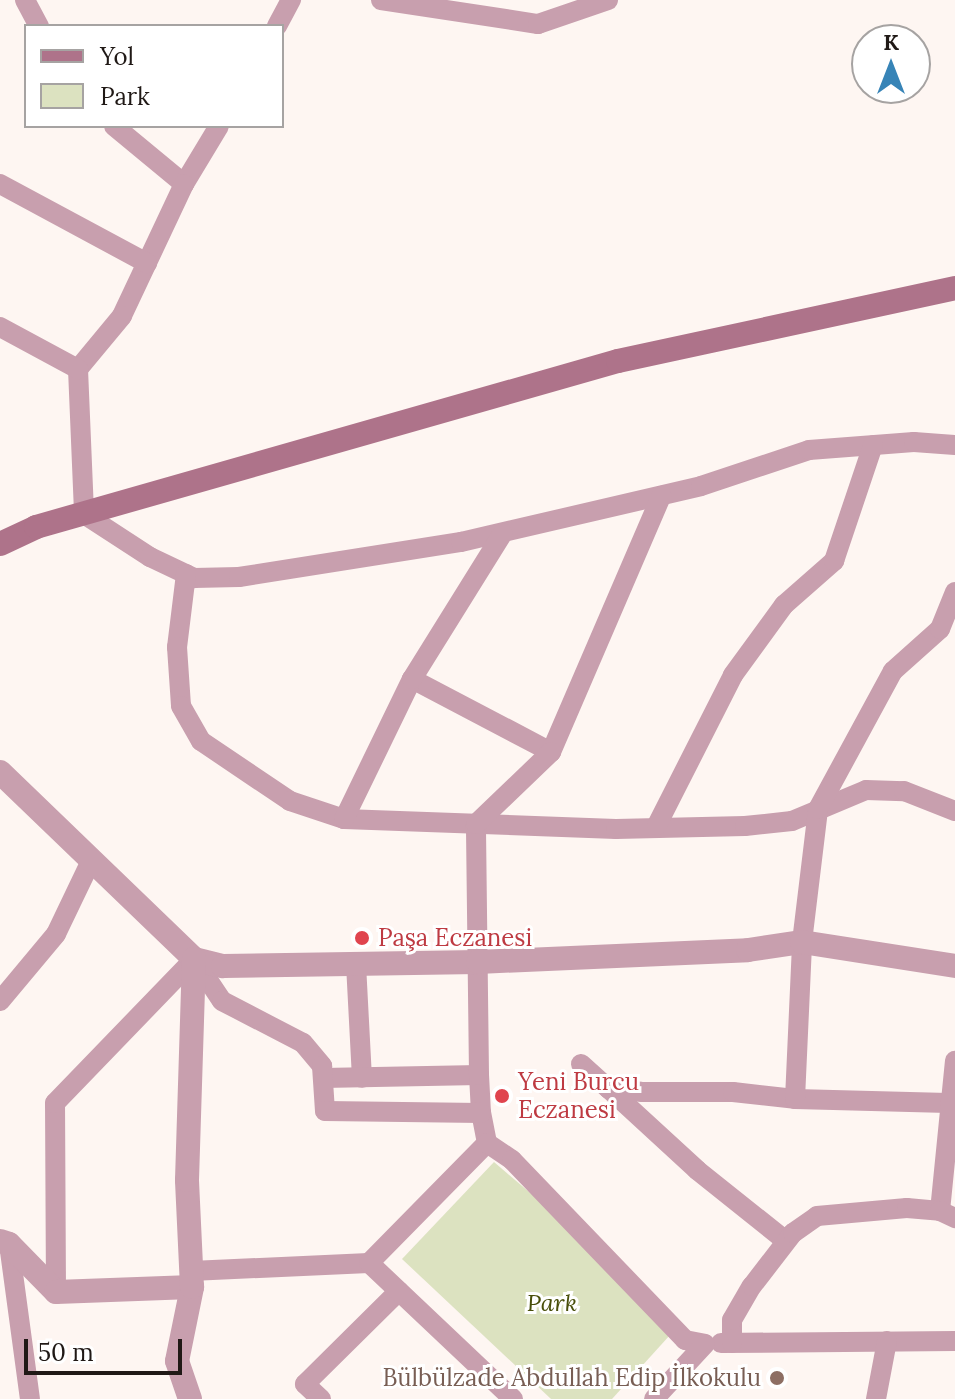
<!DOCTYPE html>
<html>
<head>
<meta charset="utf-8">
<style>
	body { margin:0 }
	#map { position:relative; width:955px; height:1399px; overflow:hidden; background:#fef6f2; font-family:Lora,serif }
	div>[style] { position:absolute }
	.green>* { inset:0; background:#dce2c0 }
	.minor>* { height:20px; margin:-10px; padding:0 10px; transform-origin:10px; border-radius:10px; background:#c89fae }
	.tertiary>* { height:24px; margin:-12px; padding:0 12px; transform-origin:12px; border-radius:12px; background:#c89fae }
	.secondary>* { height:24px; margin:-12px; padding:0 12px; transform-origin:12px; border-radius:12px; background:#ae738a }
	.dots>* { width:22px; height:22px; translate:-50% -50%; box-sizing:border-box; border:4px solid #fff; border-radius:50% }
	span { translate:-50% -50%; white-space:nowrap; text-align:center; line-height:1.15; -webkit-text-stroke:6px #fff; paint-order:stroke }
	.health-label { font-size:24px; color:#be3a42 }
	.left { translate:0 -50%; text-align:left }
	.park-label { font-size:24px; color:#494f0b; font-style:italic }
	.education-label { font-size:24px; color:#785e54 }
	.right { translate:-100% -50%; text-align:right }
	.legend { position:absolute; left:24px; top:24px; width:260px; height:104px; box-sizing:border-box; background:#fff; border:2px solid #a6a3a2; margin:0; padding:10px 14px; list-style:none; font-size:24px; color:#201916 }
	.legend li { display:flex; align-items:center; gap:16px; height:40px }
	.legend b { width:40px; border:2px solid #a6a3a2 }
	.north { position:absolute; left:851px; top:24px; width:80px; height:80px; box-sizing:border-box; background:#fff; border:2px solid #a6a3a2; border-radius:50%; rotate:0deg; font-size:22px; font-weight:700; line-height:32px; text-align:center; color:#201916 }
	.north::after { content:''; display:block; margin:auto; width:28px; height:36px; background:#3784b7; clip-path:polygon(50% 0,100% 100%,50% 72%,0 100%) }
	.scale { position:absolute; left:24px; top:1339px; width:158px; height:36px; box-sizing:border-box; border:4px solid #201916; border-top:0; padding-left:10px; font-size:24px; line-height:28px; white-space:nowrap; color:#201916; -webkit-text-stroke:6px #fff; paint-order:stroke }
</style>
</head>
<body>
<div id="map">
	<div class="green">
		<i style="clip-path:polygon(494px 1162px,602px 1254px,670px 1335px,612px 1399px,551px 1399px,402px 1259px)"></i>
	</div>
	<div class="minor">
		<i style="left:25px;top:0;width:30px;rotate:62deg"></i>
		<i style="left:381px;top:0;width:159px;rotate:8.7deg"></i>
		<i style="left:538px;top:24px;width:74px;rotate:-18.9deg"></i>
		<i style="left:277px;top:26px;width:30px;rotate:-62deg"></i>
		<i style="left:114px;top:126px;width:91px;rotate:39.6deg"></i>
		<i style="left:219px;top:126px;width:68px;rotate:121.1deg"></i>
		<i style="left:184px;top:184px;width:146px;rotate:115.2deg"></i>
		<i style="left:122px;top:316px;width:69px;rotate:129.7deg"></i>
		<i style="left:78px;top:369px;width:145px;rotate:87.6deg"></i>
		<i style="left:84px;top:514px;width:79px;rotate:33.1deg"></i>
		<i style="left:150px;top:557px;width:49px;rotate:25.5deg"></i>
		<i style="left:194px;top:578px;width:45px;rotate:-1.3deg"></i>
		<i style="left:239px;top:577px;width:225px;rotate:-9deg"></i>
		<i style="left:461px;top:542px;width:246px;rotate:-13.1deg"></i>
		<i style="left:701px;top:486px;width:114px;rotate:-18.4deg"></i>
		<i style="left:809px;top:450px;width:105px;rotate:-4.4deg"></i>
		<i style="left:914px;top:442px;width:41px;rotate:4.2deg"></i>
		<i style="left:0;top:184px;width:167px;rotate:28.3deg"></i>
		<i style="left:0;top:327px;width:89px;rotate:28.3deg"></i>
		<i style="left:186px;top:574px;width:74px;rotate:97deg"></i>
		<i style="left:177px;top:647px;width:59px;rotate:86.1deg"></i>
		<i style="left:181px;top:706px;width:40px;rotate:60.3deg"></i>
		<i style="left:201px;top:741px;width:107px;rotate:34deg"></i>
		<i style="left:290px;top:801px;width:57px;rotate:18.4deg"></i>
		<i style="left:344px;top:819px;width:272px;rotate:2.1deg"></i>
		<i style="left:616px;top:829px;width:129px;rotate:-1.3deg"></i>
		<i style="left:745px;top:826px;width:47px;rotate:-6.1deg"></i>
		<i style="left:792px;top:821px;width:80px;rotate:-22.7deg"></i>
		<i style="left:866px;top:790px;width:38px;rotate:2deg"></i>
		<i style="left:904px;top:791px;width:55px;rotate:21.4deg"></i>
		<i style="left:412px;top:679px;width:157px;rotate:27.7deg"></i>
		<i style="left:551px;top:752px;width:279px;rotate:-66.7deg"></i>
		<i style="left:344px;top:819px;width:156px;rotate:-64.1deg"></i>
		<i style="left:412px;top:679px;width:172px;rotate:-58.1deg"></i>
		<i style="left:657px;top:825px;width:168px;rotate:-63.1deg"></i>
		<i style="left:733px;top:675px;width:87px;rotate:-53.9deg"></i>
		<i style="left:784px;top:605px;width:67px;rotate:-41.3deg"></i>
		<i style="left:834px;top:561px;width:122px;rotate:-71.4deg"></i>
		<i style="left:356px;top:964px;width:114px;rotate:87deg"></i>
		<i style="left:0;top:1001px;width:87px;rotate:-50.1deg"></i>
		<i style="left:56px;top:934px;width:83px;rotate:-64.4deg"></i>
		<i style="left:581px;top:1064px;width:38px;rotate:42deg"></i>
		<i style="left:609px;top:1089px;width:32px;rotate:5deg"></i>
		<i style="left:641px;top:1092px;width:92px"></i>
		<i style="left:733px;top:1092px;width:62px;rotate:6.4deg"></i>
		<i style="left:795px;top:1099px;width:153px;rotate:1.5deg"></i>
		<i style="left:323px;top:1078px;width:156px;rotate:-1.1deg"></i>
		<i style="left:609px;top:1089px;width:120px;rotate:42.6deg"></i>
		<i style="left:697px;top:1170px;width:114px;rotate:38.6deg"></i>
		<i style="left:795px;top:1099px;width:157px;rotate:-87.4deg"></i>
		<i style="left:802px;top:942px;width:134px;rotate:-83.1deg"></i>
		<i style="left:818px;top:809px;width:157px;rotate:-61.5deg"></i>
		<i style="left:893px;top:671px;width:63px;rotate:-41.8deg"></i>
		<i style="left:940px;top:629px;width:40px;rotate:-68deg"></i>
		<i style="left:487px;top:1143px;width:31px;rotate:-101deg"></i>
		<i style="left:481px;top:1113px;width:38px;rotate:-93deg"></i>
		<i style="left:479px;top:1075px;width:251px;rotate:-90.7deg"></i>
		<i style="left:476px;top:824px;width:104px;rotate:-43.8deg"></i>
		<i style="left:940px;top:1211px;width:151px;rotate:-84.3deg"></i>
		<i style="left:9px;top:1244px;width:156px;rotate:82.3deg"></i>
		<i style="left:191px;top:1271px;width:178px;rotate:-2.6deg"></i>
		<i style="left:56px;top:1292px;width:189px;rotate:-90.3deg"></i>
		<i style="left:55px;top:1103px;width:200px;rotate:-46deg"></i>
		<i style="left:194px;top:959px;width:50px;rotate:56.3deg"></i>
		<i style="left:222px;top:1001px;width:91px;rotate:27.4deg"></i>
		<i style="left:303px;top:1043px;width:30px;rotate:50deg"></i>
		<i style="left:322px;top:1066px;width:45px;rotate:86.2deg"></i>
		<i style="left:325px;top:1111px;width:156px;rotate:0.7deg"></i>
		<i style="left:721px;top:1343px;width:234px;rotate:-0.5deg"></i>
		<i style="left:732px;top:1343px;width:23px;rotate:-90deg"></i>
		<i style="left:732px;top:1320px;width:39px;rotate:-60deg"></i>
		<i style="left:752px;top:1286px;width:67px;rotate:-52.3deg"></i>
		<i style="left:793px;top:1233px;width:29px;rotate:-35deg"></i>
		<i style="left:817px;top:1216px;width:90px;rotate:-5.1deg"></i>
		<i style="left:907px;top:1208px;width:33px;rotate:5deg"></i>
		<i style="left:940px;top:1211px;width:17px;rotate:25deg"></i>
		<i style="left:321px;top:1399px;width:22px;rotate:-137deg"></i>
		<i style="left:305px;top:1384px;width:132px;rotate:-44.7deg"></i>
		<i style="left:513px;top:1399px;width:198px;rotate:-136.6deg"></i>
		<i style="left:369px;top:1263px;width:168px;rotate:-45.5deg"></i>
		<i style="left:487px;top:1143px;width:30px;rotate:34deg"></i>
		<i style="left:512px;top:1160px;width:250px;rotate:46.1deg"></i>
		<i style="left:685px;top:1340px;width:20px;rotate:11deg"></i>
		<i style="left:705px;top:1344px;width:75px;rotate:132.8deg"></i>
		<i style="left:876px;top:1399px;width:59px;rotate:-79.3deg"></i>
	</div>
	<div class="tertiary">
		<i style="left:0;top:772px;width:269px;rotate:43.9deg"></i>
		<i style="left:194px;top:959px;width:30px;rotate:14deg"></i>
		<i style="left:223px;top:966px;width:255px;rotate:-0.9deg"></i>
		<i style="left:478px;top:962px;width:270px;rotate:-2.5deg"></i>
		<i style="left:748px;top:950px;width:55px;rotate:-8.4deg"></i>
		<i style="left:802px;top:942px;width:155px;rotate:8.9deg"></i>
		<i style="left:0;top:1241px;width:9px;rotate:18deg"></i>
		<i style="left:9px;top:1244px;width:67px;rotate:45.6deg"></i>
		<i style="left:56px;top:1292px;width:136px;rotate:-2.1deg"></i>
		<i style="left:190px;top:1399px;width:40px;rotate:-108.9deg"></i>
		<i style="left:177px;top:1361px;width:76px;rotate:-78.5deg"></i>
		<i style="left:192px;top:1287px;width:107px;rotate:-92.7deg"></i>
		<i style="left:187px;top:1180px;width:221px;rotate:-88.2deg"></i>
	</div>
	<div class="secondary">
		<i style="left:0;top:544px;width:40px;rotate:-25deg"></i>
		<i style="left:36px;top:527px;width:605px;rotate:-15.92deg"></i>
		<i style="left:618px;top:361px;width:345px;rotate:-12.2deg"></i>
	</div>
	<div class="dots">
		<i style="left:362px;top:938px;background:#e0444e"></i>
		<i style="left:502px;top:1096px;background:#e0444e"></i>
		<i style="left:777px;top:1378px;background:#8d6e63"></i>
	</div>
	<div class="health-label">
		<span class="left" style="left:378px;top:938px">Paşa Eczanesi</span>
		<span class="left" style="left:518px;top:1096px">Yeni Burcu<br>Eczanesi</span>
	</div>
	<div class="park-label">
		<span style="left:552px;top:1303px">Park</span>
	</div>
	<div class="education-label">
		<span class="right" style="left:761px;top:1378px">Bülbülzade Abdullah Edip İlkokulu</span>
	</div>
	<ul class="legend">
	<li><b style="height:10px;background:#ae738a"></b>Yol</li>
	<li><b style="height:22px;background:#dce2c0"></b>Park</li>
	</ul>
	<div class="north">K</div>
	<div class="scale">50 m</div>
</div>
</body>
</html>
